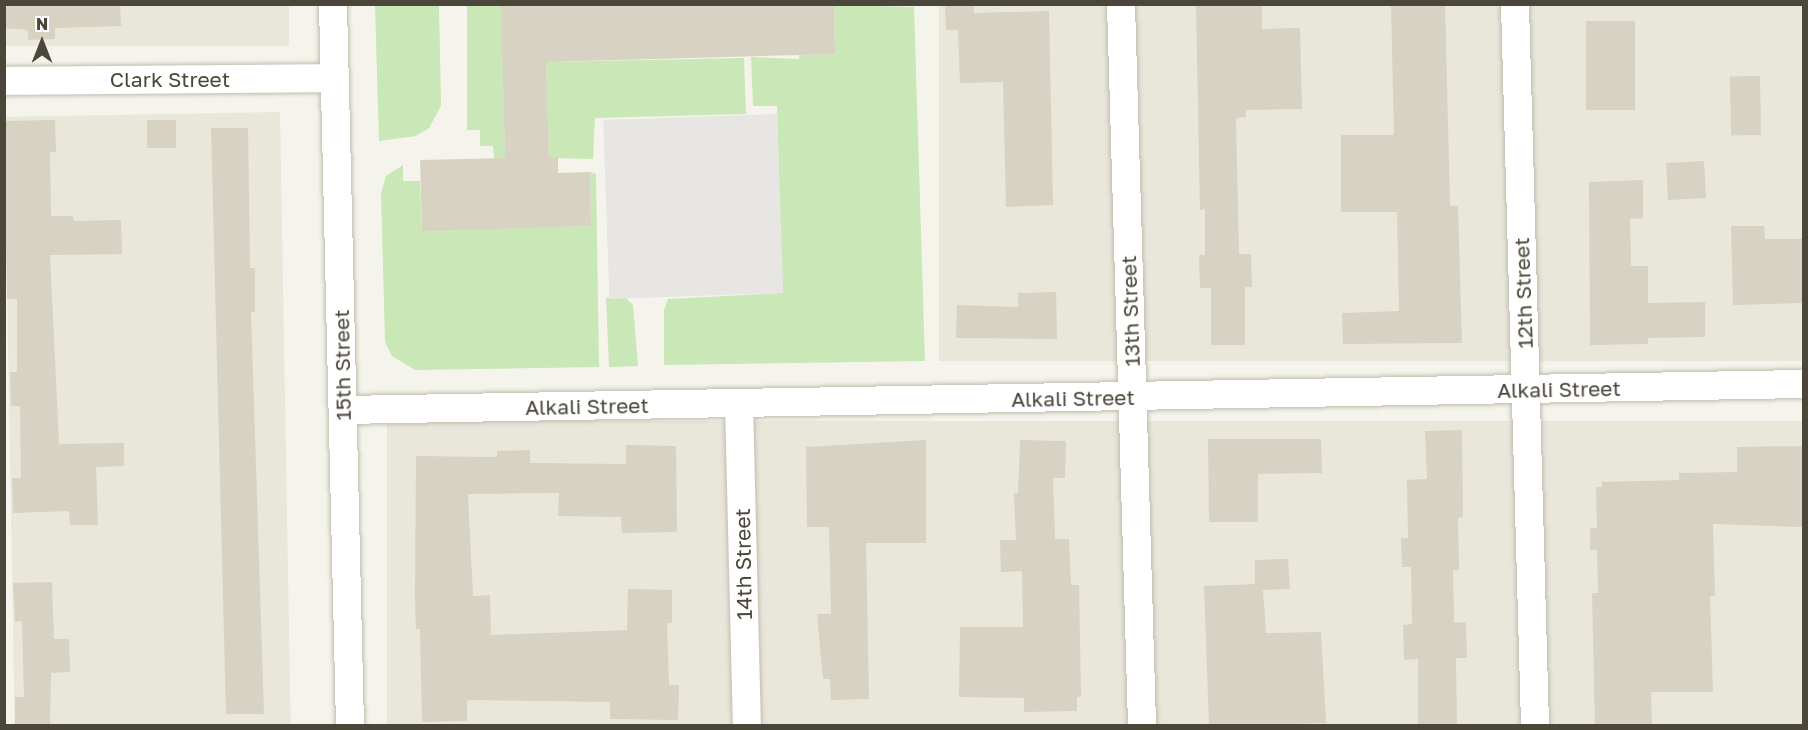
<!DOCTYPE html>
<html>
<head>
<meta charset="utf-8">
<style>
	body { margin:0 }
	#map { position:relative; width:1808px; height:730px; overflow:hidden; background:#f5f4ec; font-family:"Golos Text",sans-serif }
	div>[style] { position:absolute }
	.residential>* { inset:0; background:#e9e7da; transform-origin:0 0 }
	.green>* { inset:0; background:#cae7b7 }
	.parking>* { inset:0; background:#e7e6e3; transform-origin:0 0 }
	.building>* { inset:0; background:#d7d2c2; transform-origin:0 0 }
	.roads { filter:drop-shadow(0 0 2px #c1bdaf) drop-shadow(0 0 2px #c1bdaf) }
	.minor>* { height:28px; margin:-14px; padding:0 14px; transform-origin:14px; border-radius:14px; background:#fff }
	span { translate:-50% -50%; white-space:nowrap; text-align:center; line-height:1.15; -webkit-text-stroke:5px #fff; paint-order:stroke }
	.street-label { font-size:21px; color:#4a463a }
	.frame { position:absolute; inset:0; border:6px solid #4a463a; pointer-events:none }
	.north { position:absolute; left:12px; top:12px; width:60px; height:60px; -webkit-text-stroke:4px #fff; paint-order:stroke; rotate:0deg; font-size:16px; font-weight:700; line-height:24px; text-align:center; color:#4a463a }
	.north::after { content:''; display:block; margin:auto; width:21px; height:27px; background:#4a463a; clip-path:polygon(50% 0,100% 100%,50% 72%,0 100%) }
</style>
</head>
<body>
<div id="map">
	<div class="residential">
		<i style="left:4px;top:5px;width:285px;height:41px"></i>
		<i style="left:939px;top:5px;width:864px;height:356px"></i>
		<i style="left:280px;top:112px;width:613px;height:276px;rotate:89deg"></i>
		<i style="left:1803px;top:421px;width:304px;height:1416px;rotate:90deg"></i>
	</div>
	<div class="green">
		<i style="clip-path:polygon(375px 5px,439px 5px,441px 106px,429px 128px,416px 136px,379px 141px)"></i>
		<i style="clip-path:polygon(467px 5px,502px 5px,505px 158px,494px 158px,493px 146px,480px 146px,480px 130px,467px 130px)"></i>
		<i style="clip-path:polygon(834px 5px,914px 7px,925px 361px,664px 365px,664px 310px,668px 299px,782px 293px,777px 106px,753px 106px,751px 57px,799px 59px,799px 55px,835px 54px)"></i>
		<i style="clip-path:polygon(744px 58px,746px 114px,595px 118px,593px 159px,549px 158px,546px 62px)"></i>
		<i style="clip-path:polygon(403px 165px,403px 181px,420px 181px,422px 230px,591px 226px,590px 172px,596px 174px,599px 367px,415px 370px,392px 356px,385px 342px,381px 194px,386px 176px)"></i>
		<i style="clip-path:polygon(625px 297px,633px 305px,638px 366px,609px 367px,606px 298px)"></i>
	</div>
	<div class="parking">
		<i style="left:777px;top:114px;width:179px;height:174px;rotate:88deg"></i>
	</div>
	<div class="building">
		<i style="clip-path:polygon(7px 4px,120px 4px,121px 26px,55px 28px,55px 39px,28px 40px,28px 30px,4px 28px)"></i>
		<i style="clip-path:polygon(501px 4px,834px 4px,835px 54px,546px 62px,549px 158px,558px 157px,558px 173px,590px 172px,591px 226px,422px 231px,420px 160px,505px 158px)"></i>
		<i style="clip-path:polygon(945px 4px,974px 4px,974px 13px,1049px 11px,1053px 205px,1006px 207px,1003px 82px,960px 83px,958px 30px,946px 30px)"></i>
		<i style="clip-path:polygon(1196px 4px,1262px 4px,1262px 29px,1300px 28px,1302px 109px,1246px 110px,1246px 117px,1236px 118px,1239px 254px,1251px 254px,1252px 287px,1245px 287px,1245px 345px,1211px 345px,1211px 288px,1200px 288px,1199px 255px,1205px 255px,1205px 209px,1200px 210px)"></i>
		<i style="clip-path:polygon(1391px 4px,1445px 4px,1450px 206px,1458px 206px,1462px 343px,1343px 344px,1342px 313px,1399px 311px,1397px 212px,1341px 212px,1341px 135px,1394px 135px)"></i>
		<i style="left:1586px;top:21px;width:49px;height:89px"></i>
		<i style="left:1760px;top:76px;width:59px;height:30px;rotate:89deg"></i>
		<i style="clip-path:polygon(55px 120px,56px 152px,50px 152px,51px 216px,73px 216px,74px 221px,121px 220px,122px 254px,50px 255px,59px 444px,124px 443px,124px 466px,96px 467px,98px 525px,70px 525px,69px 511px,13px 513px,12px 478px,21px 478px,20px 406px,11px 406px,10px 372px,17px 372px,17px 299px,7px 299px,4px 121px)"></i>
		<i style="left:176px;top:120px;width:28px;height:29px;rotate:90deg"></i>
		<i style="clip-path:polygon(211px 128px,248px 128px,250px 268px,255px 268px,255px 312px,251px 312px,264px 714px,226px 714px)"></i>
		<i style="left:1704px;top:161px;width:37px;height:38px;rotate:87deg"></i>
		<i style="clip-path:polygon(1643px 180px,1643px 218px,1630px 219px,1631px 266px,1648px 266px,1648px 303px,1705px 302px,1705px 337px,1648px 338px,1648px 344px,1590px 345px,1589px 182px)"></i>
		<i style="clip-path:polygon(1731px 226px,1764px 226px,1765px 239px,1803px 239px,1803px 303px,1733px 305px)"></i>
		<i style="clip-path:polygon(1056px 292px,1057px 339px,956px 338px,957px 305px,1018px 307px,1018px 293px)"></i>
		<i style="clip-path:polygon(1462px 430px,1463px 517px,1458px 518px,1459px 570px,1453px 570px,1454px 623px,1466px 622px,1467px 658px,1456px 658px,1457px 726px,1418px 726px,1418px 659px,1404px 660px,1403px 625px,1412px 624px,1411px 567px,1402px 567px,1401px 538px,1408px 538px,1407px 480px,1427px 479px,1425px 431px)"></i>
		<i style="clip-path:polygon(1208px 439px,1321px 439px,1322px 473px,1258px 474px,1258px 522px,1209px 522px)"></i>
		<i style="clip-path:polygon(926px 440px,926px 543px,866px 543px,869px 699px,831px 700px,830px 679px,823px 679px,817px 614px,831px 614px,829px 527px,807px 527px,806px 447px)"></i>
		<i style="clip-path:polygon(1020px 440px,1066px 441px,1065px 478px,1053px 478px,1055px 539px,1069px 539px,1071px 585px,1079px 585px,1081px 697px,1077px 697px,1077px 711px,1024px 712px,1024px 698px,959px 697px,960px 627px,1023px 627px,1022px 571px,1001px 572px,1000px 540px,1016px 540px,1014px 493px,1018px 493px)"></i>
		<i style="clip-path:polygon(626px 445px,676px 446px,677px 532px,622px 533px,621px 517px,558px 516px,559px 493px,468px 494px,473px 596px,490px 595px,491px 635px,627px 630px,628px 589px,672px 590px,672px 623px,667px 623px,669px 685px,679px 685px,678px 720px,610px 719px,610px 702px,467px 700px,467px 721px,422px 722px,420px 629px,416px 629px,415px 598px,416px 456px,497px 457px,497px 451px,530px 450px,530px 463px,626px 464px)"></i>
		<i style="clip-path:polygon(1803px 446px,1803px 527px,1713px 524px,1715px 596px,1710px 596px,1713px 692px,1651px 692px,1652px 726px,1595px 726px,1592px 593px,1598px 593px,1597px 550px,1590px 550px,1590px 528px,1597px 528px,1596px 487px,1602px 487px,1602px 482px,1679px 480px,1679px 473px,1737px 472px,1737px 447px)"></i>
		<i style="clip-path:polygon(1288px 559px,1290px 589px,1263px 590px,1266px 633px,1321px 632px,1326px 723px,1209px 726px,1204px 586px,1255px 584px,1255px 560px)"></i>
		<i style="clip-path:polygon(52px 582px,54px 639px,69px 639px,70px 672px,51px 673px,50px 726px,15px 726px,15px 697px,24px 697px,22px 621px,15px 622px,13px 583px)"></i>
	</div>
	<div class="roads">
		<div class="minor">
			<i style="left:333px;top:4px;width:722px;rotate:88.65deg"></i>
			<i style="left:1121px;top:4px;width:722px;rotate:88.33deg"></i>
			<i style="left:1515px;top:4px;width:722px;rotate:88.41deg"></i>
			<i style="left:4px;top:81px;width:331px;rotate:-0.5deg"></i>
			<i style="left:739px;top:403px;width:323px;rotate:88.6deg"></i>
			<i style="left:343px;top:410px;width:1461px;rotate:-1.02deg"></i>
		</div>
	</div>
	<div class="street-label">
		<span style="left:170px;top:79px">Clark Street</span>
		<span style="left:1523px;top:293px;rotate:-92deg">12th Street</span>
		<span style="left:1130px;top:311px;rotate:-92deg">13th Street</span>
		<span style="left:342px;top:365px;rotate:-91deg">15th Street</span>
		<span style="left:1559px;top:389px;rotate:-1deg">Alkali Street</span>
		<span style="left:1073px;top:398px;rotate:-1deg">Alkali Street</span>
		<span style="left:587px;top:406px;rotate:-1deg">Alkali Street</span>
		<span style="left:743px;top:564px;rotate:-91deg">14th Street</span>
	</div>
	<div class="frame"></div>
	<div class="north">N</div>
</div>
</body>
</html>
